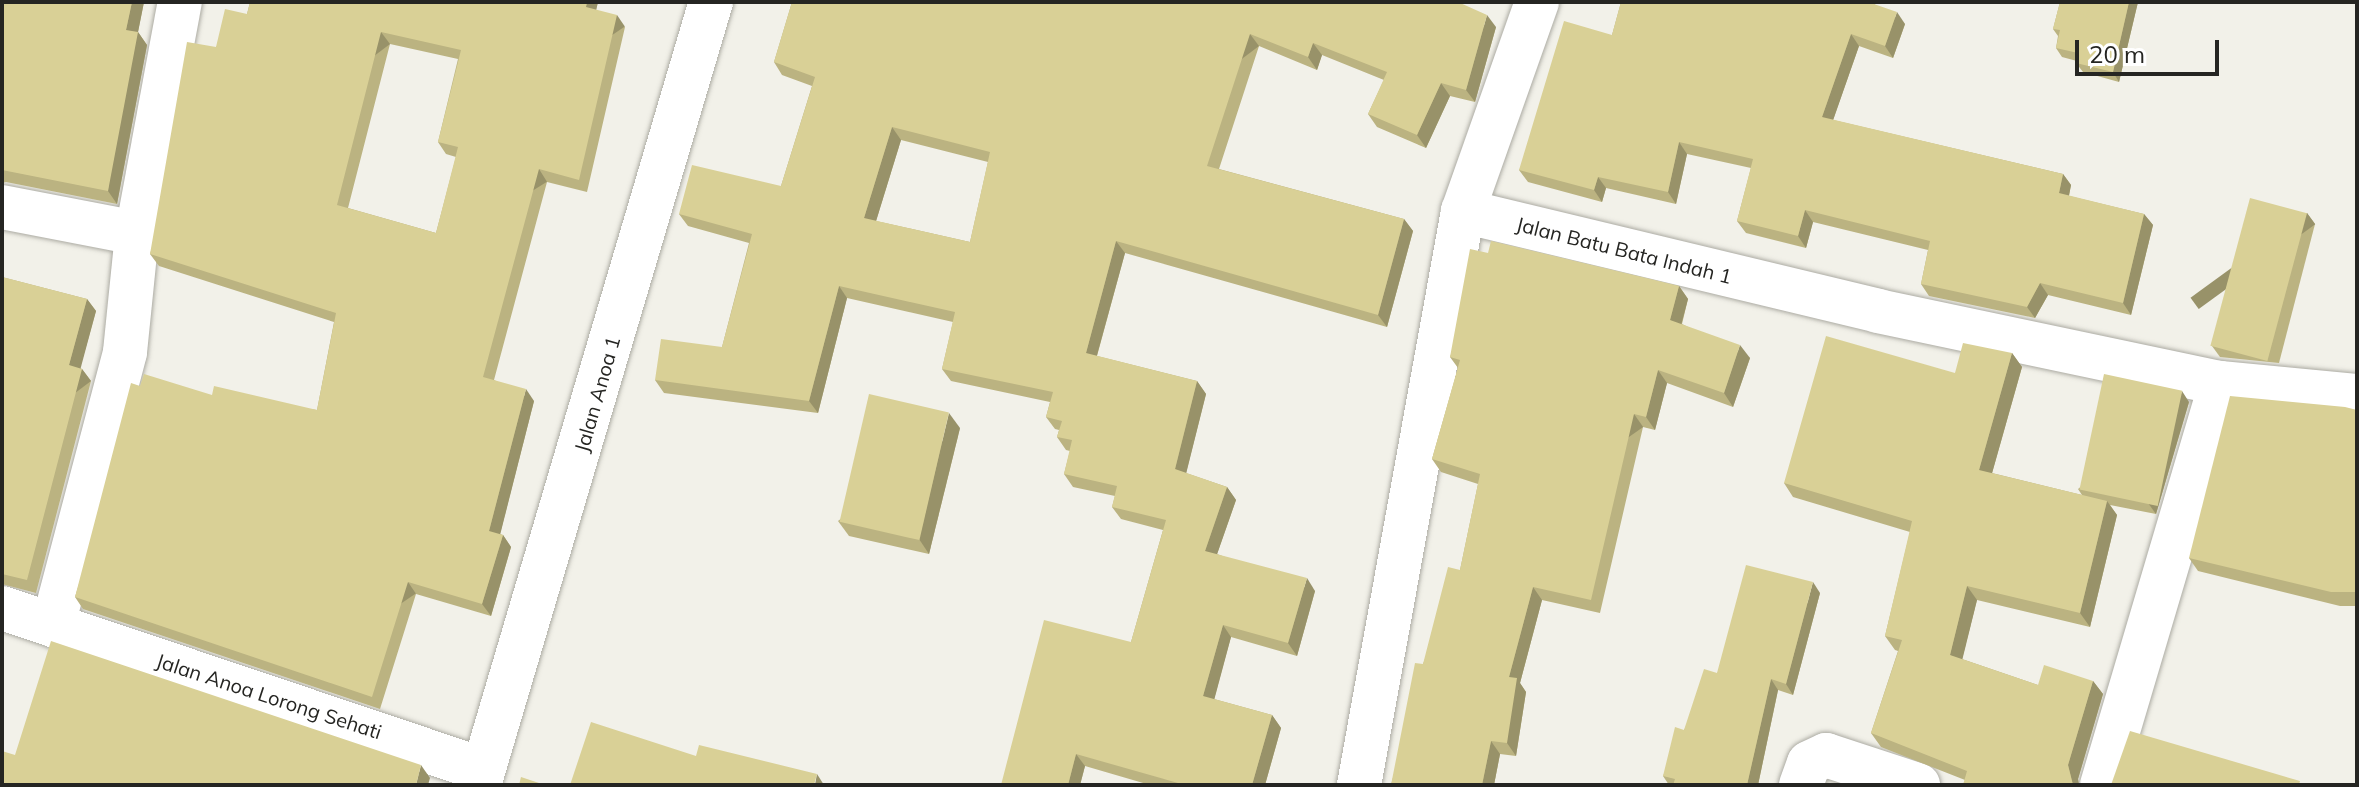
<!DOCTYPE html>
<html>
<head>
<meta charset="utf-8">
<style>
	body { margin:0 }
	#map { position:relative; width:2359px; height:787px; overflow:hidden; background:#f2f1e9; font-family:Mulish,sans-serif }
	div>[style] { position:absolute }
	.roads { filter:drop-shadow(0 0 2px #acaba3) drop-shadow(0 0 2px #acaba3) }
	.minor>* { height:44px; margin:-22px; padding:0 22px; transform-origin:22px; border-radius:22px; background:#fff }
	.wall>* { inset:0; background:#bbb381 }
	.shaded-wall>* { inset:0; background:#989269; transform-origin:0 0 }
	.building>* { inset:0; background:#d9d096; transform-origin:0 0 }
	span { translate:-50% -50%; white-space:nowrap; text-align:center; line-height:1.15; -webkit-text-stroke:7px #fff; paint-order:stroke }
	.street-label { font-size:20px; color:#252522 }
	.frame { position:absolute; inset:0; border:4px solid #252522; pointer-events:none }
	.scale { position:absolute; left:2075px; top:40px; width:144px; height:36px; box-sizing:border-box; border:4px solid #252522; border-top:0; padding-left:10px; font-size:24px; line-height:28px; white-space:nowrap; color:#252522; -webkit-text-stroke:6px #fff; paint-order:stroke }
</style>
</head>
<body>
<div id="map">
	<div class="roads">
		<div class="minor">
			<i style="left:2px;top:207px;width:137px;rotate:10.9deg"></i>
			<i style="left:1463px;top:211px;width:222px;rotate:-70.5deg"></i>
			<i style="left:2px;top:608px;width:508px;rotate:18.58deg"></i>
			<i style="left:53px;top:625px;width:282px;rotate:-75.2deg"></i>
			<i style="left:125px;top:352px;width:120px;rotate:-84.2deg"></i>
			<i style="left:137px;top:233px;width:235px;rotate:-79.5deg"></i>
			<i style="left:479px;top:785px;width:817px;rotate:-73.5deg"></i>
			<i style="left:1359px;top:785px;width:583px;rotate:-79.73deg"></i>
			<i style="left:1463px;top:211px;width:427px;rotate:13.5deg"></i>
			<i style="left:1878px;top:311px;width:350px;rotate:11.9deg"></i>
			<i style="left:2221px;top:383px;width:137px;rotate:5.5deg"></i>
			<i style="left:1801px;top:785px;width:23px;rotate:-70deg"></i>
			<i style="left:1809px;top:763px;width:19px;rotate:-25deg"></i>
			<i style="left:1826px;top:755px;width:97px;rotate:18.1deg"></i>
			<i style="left:2102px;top:785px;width:419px;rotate:-73.5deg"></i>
		</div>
	</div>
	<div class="wall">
		<i style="clip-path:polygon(2px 2px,144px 2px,138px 32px,147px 45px,117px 204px,6px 182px,2px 183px)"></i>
		<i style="clip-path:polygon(evenodd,250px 2px,598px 2px,596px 10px,625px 27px,587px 192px,547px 182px,494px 380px,534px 401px,500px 534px,503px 535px,511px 547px,491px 616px,416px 594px,380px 709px,83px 609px,75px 597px,140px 386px,317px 410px,334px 322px,159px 266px,150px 254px,216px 47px,247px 14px,250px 2px,390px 44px,458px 59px,438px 142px,446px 154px,456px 157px,436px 233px,348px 208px,390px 44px)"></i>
		<i style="clip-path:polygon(evenodd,792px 2px,1496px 27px,1475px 102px,1450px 96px,1426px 148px,1377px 127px,1368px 114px,1384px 80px,1322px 55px,1317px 70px,1259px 46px,1219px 169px,1404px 219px,1413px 231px,1387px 327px,1125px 253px,1097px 356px,1197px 381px,1206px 394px,1186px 473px,1227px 487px,1236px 500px,1217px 554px,1315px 591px,1297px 656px,1231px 637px,1214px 699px,1272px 715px,1281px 728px,1265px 785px,1150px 785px,1085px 766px,1080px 785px,1001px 785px,1131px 642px,1163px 530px,1121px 519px,1112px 507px,1115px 496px,1073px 487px,1064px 474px,1070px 451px,1066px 450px,1057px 437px,1059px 430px,1055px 429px,1046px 417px,1050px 402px,951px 381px,942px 369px,953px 322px,847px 298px,818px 413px,664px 393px,655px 380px,722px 347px,749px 243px,688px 226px,679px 214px,781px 186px,812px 86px,782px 75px,774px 62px,792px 2px,901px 140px,988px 162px,970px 242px,876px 221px,901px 140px)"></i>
		<i style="clip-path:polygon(1621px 2px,1875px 2px,1874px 4px,1905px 24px,1893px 58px,1859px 46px,1833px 120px,2063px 174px,2071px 185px,2069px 196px,2144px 214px,2153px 225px,2131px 315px,2048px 295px,2035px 318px,1929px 296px,1921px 284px,1928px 250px,1813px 222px,1806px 248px,1746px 233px,1737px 221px,1751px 168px,1687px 154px,1676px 204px,1606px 188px,1602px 202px,1528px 182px,1519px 170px,1612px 35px)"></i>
		<i style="clip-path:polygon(2060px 2px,2138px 2px,2119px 82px,2083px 72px,2076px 63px,2077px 61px,2062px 57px,2056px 48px,2058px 36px,2053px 29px)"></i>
		<i style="clip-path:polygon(2307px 213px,2315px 224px,2279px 363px,2220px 357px,2212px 346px)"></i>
		<i style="clip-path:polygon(1488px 253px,1679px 286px,1688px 299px,1682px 324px,1750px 358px,1733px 407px,1667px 383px,1655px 430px,1643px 427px,1600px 613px,1542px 600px,1520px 683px,1526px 692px,1516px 756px,1500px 754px,1494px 785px,1391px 785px,1423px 664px,1460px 570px,1478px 484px,1441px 472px,1432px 459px,1458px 368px,1450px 357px)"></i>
		<i style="clip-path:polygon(2px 277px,87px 299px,96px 311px,80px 368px,82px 369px,91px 381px,36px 593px,2px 584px)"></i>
		<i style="clip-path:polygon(2012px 353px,2022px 367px,1992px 473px,2082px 495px,2078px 489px,2189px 402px,2156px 514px,2110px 505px,2117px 515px,2090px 627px,1977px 600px,1962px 659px,2038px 685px,2093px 681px,2103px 694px,2078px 779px,2079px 785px,1963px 785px,1965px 780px,1881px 747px,1871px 733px,1898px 651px,1895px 650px,1885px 636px,1910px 532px,1793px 497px,1784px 483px,1955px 373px)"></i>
		<i style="clip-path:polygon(2357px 410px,2357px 606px,2340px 606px,2198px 571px,2189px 558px)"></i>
		<i style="clip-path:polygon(960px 428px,929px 554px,849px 536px,838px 521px)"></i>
		<i style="clip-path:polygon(1820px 593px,1793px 695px,1778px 690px,1758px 785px,1669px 785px,1663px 776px,1684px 730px,1717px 673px)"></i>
	</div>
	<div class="shaded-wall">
		<i style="clip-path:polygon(132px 2px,144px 2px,138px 32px,147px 45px,117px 204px,108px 191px,126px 30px)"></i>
		<i style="clip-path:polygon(587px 2px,598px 2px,594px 19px,586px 7px)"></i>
		<i style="clip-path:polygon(2129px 2px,2138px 2px,2119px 82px,2113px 72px)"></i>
		<i style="clip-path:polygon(1897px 12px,1905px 24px,1893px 58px,1885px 46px)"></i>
		<i style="left:617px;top:15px;width:14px;height:169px;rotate:56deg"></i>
		<i style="clip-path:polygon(1487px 15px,1496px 27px,1475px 102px,1466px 90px)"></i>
		<i style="left:381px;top:32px;width:15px;height:179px;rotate:53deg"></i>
		<i style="left:1250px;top:34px;width:15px;height:139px;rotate:53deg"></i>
		<i style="clip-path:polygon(1851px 34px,1859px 46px,1830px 129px,1822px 117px)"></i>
		<i style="clip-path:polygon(1313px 43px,1322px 55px,1317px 70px,1308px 57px)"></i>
		<i style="clip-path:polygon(1441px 83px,1450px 96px,1426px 148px,1417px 135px)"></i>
		<i style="clip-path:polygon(892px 127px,901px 140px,873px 231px,864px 218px)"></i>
		<i style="clip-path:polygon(1679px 142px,1687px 154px,1676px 204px,1668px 192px)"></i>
		<i style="left:539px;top:169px;width:15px;height:215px;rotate:58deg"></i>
		<i style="clip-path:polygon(2063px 174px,2071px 185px,2067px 205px,2059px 193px)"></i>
		<i style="clip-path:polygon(1598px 177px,1606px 188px,1602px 202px,1594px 190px)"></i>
		<i style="clip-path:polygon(1805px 210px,1813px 222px,1806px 248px,1798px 236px)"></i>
		<i style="left:2307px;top:213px;width:14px;height:144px;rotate:54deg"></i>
		<i style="clip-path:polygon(2144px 214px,2153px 225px,2131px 315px,2123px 303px)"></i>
		<i style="clip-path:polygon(1404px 219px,1413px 231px,1387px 327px,1378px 315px)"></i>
		<i style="clip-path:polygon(1116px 241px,1125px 253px,1094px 366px,1086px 353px)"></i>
		<i style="clip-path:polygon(2040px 283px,2048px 295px,2035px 318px,2027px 307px)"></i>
		<i style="clip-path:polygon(839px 286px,847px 298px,818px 413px,809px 401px)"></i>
		<i style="clip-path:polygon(1679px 286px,1688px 299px,1679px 333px,1670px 320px)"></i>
		<i style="clip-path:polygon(87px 299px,96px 311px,78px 378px,69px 365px)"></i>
		<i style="clip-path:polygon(1740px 345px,1750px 358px,1733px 407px,1724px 393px)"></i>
		<i style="clip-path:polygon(2012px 353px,2022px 367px,1989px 484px,1979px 470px)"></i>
		<i style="left:82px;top:369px;width:15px;height:218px;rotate:53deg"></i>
		<i style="clip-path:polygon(1658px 370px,1667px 383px,1655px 430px,1646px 417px)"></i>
		<i style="clip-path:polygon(1197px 381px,1206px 394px,1184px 482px,1175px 469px)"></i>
		<i style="clip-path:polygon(526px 389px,534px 401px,498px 543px,489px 531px)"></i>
		<i style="clip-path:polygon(2182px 391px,2189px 402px,2156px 514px,2148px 503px)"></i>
		<i style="clip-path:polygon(949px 413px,960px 428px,929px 554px,919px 539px)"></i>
		<i style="left:1634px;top:414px;width:16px;height:191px;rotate:55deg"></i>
		<i style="clip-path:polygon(1227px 487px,1236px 500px,1214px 563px,1205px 551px)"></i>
		<i style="clip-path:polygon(2107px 501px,2117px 515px,2090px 627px,2080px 613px)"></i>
		<i style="clip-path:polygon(503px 535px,511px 547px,491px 616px,482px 604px)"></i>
		<i style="clip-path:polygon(1307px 578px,1315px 591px,1297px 656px,1288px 643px)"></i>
		<i style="left:408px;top:582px;width:14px;height:121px;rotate:56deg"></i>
		<i style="clip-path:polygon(1813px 582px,1820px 593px,1793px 695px,1786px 684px)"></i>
		<i style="clip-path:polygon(1967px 586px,1977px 600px,1960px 669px,1950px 655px)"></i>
		<i style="clip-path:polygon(1533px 587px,1542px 600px,1520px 683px,1526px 692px,1516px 756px,1507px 743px,1509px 677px)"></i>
		<i style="clip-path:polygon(1223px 625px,1231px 637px,1212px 708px,1203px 696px)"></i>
		<i style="clip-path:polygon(1771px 679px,1778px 690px,1758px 785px,1747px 785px)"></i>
		<i style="clip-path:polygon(2093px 681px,2103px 694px,2078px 779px,2079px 785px,2073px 785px,2068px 765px)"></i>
		<i style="clip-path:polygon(1272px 715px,1281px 728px,1265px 785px,1252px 785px)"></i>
		<i style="clip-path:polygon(1491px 741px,1500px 754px,1494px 785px,1482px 785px)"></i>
		<i style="clip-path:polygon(1076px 754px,1085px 766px,1080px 785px,1068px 785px)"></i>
		<i style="clip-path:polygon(421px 765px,430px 778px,428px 785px,416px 785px)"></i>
		<i style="clip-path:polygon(817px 774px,824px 785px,815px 785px)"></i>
	</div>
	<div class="building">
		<i style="clip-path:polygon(2px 2px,132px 2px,126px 30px,138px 32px,108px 191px,2px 170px)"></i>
		<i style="clip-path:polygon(evenodd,250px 2px,587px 2px,586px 7px,617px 15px,579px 180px,539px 169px,483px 377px,526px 389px,489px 531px,503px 535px,482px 604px,408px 582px,372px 697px,75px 597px,131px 383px,140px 386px,144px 374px,212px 395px,214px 386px,317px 410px,336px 313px,150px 254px,187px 42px,216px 47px,225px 9px,247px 14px,250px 2px,381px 32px,461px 50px,438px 142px,458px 147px,436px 233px,337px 205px,381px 32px)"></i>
		<i style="clip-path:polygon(evenodd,792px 2px,1458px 2px,1487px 15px,1466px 90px,1441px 83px,1417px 135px,1368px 114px,1387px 72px,1313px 43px,1308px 57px,1250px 34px,1207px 166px,1404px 219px,1378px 315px,1116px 241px,1086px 353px,1197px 381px,1175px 469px,1227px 487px,1205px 551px,1307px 578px,1288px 643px,1223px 625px,1203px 696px,1272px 715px,1252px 785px,1185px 785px,1076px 754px,1068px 785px,1001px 785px,1044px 620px,1131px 642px,1166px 520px,1112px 507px,1117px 486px,1064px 474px,1072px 440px,1057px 437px,1062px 421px,1046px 417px,1053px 392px,942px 369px,955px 312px,839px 286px,809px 401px,655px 380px,661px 339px,722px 347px,752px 234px,679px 214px,692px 165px,781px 186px,815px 77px,774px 62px,792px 2px,892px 127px,990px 152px,970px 242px,864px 218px,892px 127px)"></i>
		<i style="clip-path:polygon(1621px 2px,1868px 2px,1897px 12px,1885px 46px,1851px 34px,1822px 117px,2063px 174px,2059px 193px,2144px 214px,2123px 303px,2040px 283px,2027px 307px,1921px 284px,1930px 241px,1805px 210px,1798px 236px,1737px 221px,1753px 159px,1679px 142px,1668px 192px,1598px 177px,1594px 190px,1519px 170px,1564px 21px,1612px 35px)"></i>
		<i style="clip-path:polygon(2060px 2px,2129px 2px,2113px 72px,2076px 63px,2078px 53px,2056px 48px,2060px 30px,2053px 29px)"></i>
		<i style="left:2250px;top:198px;width:59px;height:153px;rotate:15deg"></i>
		<i style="clip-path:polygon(1491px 241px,1679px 286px,1670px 320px,1740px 345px,1724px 393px,1658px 370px,1646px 417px,1634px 414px,1591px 600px,1533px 587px,1509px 677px,1517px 678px,1507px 743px,1491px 741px,1482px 785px,1391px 785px,1415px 663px,1423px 664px,1448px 567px,1460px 570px,1480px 474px,1432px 459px,1460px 360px,1450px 357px,1470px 249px,1488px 253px)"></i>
		<i style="clip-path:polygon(2px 277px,87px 299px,69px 365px,82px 369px,27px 580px,2px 574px)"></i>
		<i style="clip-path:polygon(1826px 336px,1955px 373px,1963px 343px,2012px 353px,1979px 470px,2107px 501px,2080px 613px,1967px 586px,1950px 655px,2038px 685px,2044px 665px,2093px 681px,2068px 765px,2073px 785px,1963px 785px,1967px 771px,1871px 733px,1902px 640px,1885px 636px,1912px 521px,1784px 483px)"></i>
		<i style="left:2104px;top:374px;width:80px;height:118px;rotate:12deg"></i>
		<i style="left:869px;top:394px;width:82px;height:131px;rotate:13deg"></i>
		<i style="clip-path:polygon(2230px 396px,2345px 407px,2357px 410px,2357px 592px,2331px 592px,2189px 558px)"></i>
		<i style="clip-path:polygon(1746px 565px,1813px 582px,1786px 684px,1771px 679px,1747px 785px,1673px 785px,1675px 779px,1663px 776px,1675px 727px,1684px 730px,1704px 669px,1717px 673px)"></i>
		<i style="clip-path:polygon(51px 641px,421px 765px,416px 785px,2px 785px,2px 751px,15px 755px)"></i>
		<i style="clip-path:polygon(591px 722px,696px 756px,699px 745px,817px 774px,814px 785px,818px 785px,570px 785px)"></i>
		<i style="clip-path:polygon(2130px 731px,2300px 781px,2299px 785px,2111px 785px)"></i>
		<i style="clip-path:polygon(521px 777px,545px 785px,519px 785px)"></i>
	</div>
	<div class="street-label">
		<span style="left:1624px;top:250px;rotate:14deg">Jalan Batu Bata Indah 1</span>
		<span style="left:597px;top:394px;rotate:-74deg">Jalan Anoa 1</span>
		<span style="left:269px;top:696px;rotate:18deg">Jalan Anoa Lorong Sehati</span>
	</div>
	<div class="frame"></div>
	<div class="scale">20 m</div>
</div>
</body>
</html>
